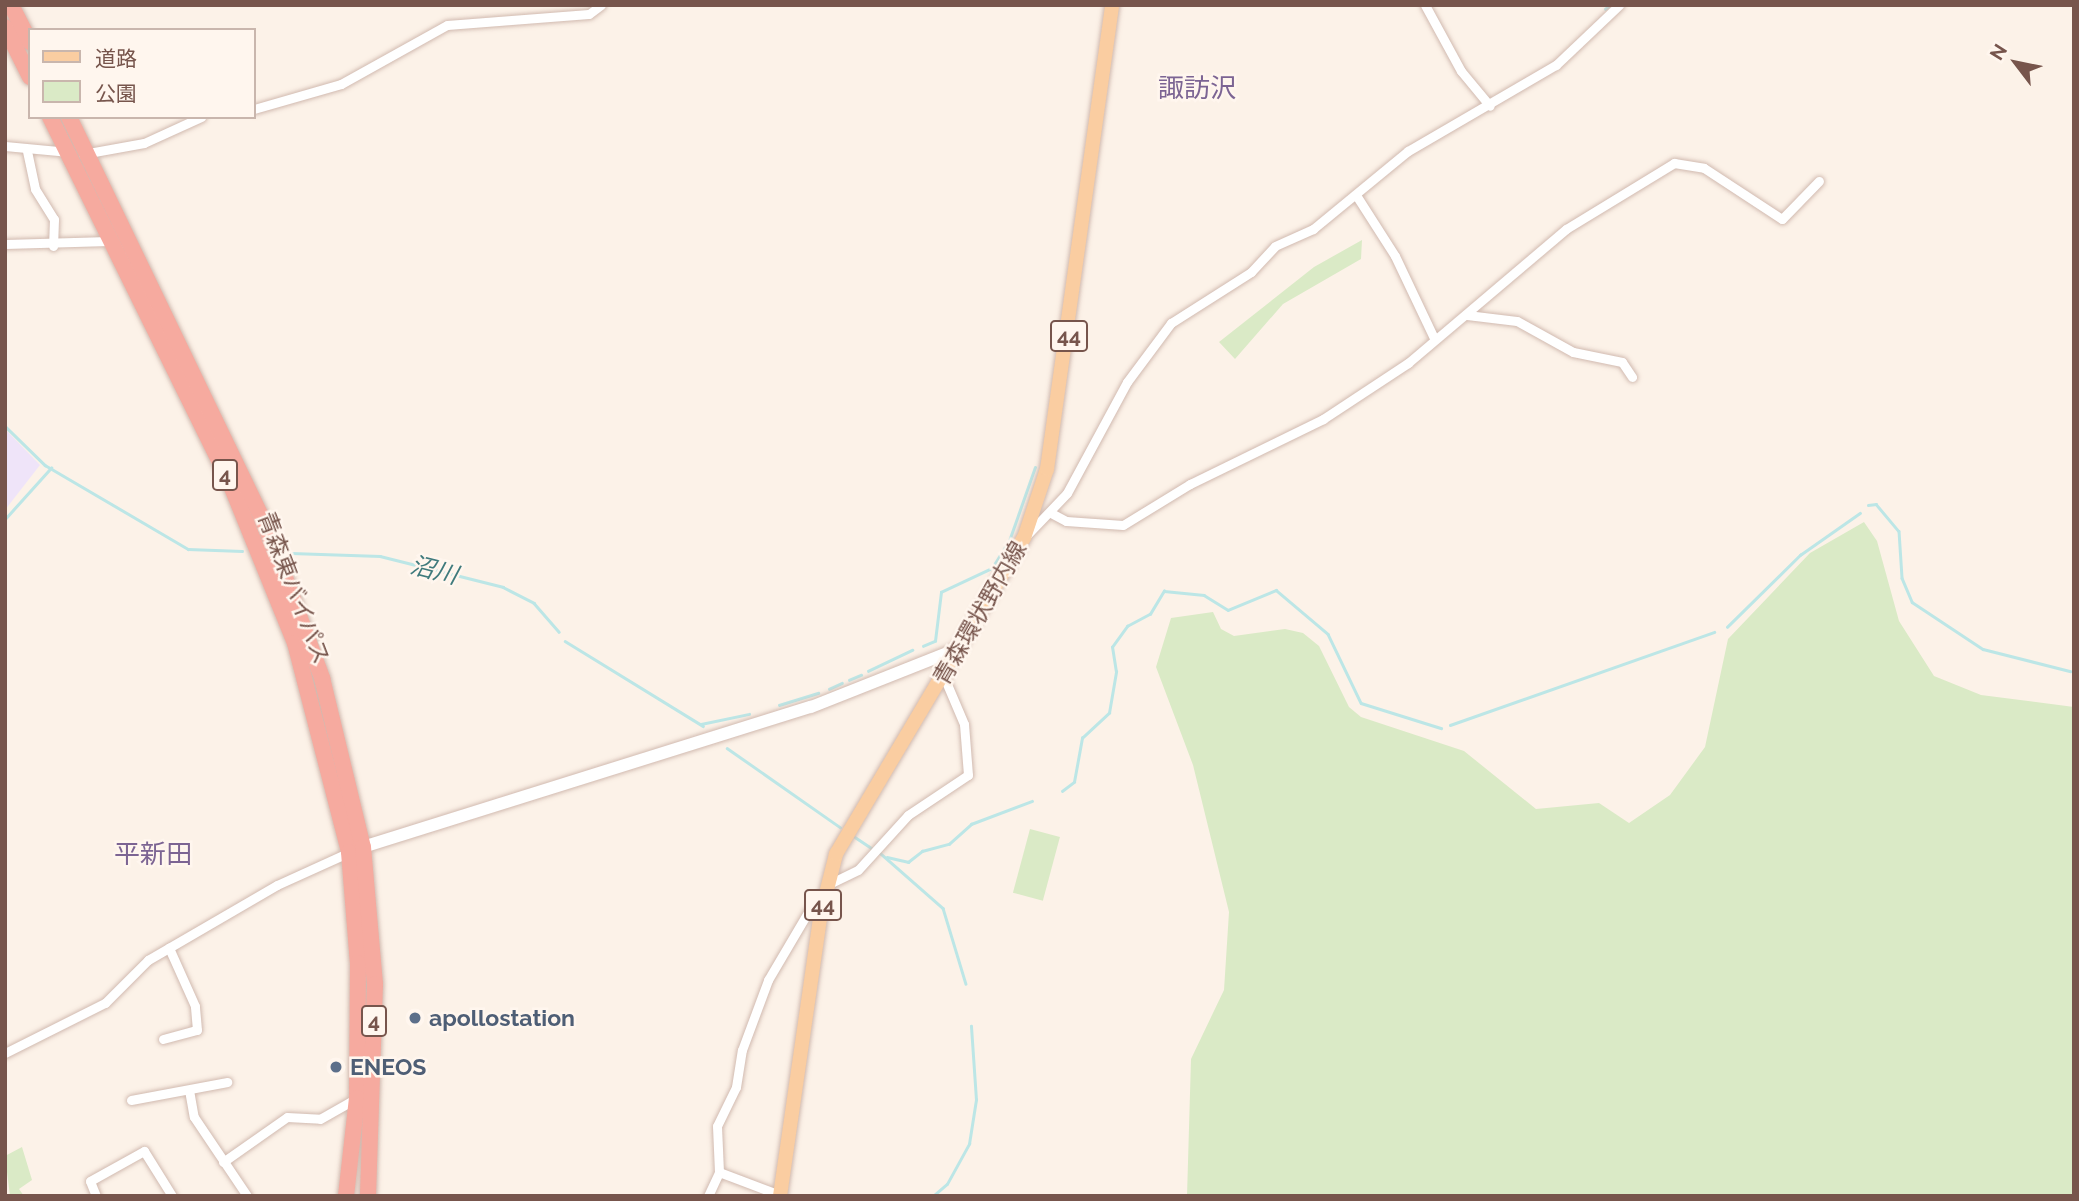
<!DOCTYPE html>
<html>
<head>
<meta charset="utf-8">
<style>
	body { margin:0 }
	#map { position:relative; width:2079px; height:1201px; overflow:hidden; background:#fcf2e8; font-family:Raleway,"Noto Sans JP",sans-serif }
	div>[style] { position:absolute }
	.education>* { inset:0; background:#efe4f9 }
	.green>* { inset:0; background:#daeac6; transform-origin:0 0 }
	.stream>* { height:2.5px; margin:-1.25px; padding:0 1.25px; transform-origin:1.25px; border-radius:1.25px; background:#bce6e6 }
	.roads { filter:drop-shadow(0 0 2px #d1bab0) drop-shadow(0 0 2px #d1bab0) }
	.street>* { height:9px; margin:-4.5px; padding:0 4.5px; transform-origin:4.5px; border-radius:4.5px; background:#fff }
	.secondary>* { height:12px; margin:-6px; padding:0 6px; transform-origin:6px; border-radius:6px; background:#fff }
	.primary>* { height:14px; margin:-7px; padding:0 7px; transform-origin:7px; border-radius:7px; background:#facda1 }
	.highway>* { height:16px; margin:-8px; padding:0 8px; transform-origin:8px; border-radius:8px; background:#f6aa9f }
	.dots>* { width:19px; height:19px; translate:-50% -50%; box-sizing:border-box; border:4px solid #fff6ee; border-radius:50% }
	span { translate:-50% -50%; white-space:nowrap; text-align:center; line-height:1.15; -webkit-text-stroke:5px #fff6ee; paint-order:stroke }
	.shield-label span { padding:2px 5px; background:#fff6ee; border:2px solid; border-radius:5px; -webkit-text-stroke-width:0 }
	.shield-label { font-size:21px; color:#77554c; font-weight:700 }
	.street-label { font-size:23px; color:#77554c }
	.service-label { font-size:23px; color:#4e5e75; font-weight:700 }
	.left { translate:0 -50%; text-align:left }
	.water-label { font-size:24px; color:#3f7a7c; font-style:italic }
	.quarter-label { font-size:26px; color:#7c6493 }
	.frame { position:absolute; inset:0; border:7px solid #77554c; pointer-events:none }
	.legend { position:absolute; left:28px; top:28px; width:228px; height:91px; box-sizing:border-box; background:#fff6ee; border:2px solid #c9b6ad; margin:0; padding:9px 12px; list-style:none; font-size:21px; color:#77554c }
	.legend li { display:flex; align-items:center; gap:14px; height:35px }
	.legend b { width:35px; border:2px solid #c9b6ad }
	.north { position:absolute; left:1981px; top:28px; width:70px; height:70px; -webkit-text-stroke:5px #fff6ee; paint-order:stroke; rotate:302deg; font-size:19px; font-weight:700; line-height:28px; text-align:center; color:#77554c }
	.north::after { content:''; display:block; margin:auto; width:24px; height:32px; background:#77554c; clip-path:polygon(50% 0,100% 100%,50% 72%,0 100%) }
</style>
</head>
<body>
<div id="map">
	<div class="education">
		<i style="clip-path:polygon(5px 429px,40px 465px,5px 510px)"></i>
	</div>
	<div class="green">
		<i style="clip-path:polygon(1362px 240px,1361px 259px,1283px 304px,1235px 359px,1219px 342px,1314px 267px)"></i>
		<i style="clip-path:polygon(1864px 522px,1877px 541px,1899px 621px,1934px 676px,1981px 695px,2074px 707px,2074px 1196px,1187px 1196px,1191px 1059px,1224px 990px,1229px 912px,1193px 765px,1156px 667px,1171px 618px,1213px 612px,1221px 629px,1234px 636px,1285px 629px,1303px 633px,1319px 646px,1349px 707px,1361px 717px,1464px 751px,1536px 809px,1599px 803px,1629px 823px,1670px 795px,1705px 747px,1728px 639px,1810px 553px)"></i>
		<i style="left:1030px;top:829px;width:31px;height:66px;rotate:15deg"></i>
		<i style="clip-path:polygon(22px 1147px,32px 1180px,19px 1189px,24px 1196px,10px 1196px,5px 1156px)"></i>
	</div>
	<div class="stream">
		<i style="left:1605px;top:9px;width:6px;rotate:-39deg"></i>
		<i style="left:5px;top:426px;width:56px;rotate:44.3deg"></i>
		<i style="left:45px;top:465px;width:166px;rotate:30.4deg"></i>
		<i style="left:188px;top:549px;width:54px;rotate:2.1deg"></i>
		<i style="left:1868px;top:505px;width:8px;rotate:-7deg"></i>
		<i style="left:1876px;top:504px;width:35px;rotate:50deg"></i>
		<i style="left:1899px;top:531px;width:47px;rotate:86.3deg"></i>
		<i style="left:1902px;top:578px;width:26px;rotate:67deg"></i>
		<i style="left:1912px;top:602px;width:85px;rotate:33.5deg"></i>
		<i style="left:1983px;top:649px;width:90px;rotate:14.2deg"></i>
		<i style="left:5px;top:519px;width:69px;rotate:-48deg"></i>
		<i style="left:291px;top:553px;width:89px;rotate:1.9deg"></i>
		<i style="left:380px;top:556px;width:127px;rotate:14.1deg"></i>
		<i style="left:503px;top:587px;width:35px;rotate:27deg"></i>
		<i style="left:534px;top:603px;width:38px;rotate:49deg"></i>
		<i style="left:1727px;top:627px;width:103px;rotate:-44.6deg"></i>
		<i style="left:1800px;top:555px;width:73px;rotate:-35deg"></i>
		<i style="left:565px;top:641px;width:162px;rotate:31.6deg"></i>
		<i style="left:923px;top:646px;width:13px;rotate:-23deg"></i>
		<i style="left:935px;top:641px;width:49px;rotate:-83deg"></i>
		<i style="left:941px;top:592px;width:56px;rotate:-25.2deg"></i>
		<i style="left:992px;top:568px;width:32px;rotate:-58deg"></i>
		<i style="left:1009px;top:541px;width:78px;rotate:-70.6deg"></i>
		<i style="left:868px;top:671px;width:49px;rotate:-25.5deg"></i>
		<i style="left:849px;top:680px;width:13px;rotate:-23deg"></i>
		<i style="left:829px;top:689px;width:14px;rotate:-25deg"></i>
		<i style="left:779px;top:705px;width:41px;rotate:-17.1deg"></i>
		<i style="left:701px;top:724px;width:49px;rotate:-11.8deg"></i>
		<i style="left:1450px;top:725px;width:280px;rotate:-19.4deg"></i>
		<i style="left:727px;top:748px;width:138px;rotate:35deg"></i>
		<i style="left:1062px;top:791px;width:15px;rotate:-37deg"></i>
		<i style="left:1074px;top:782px;width:45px;rotate:-79.7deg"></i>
		<i style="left:1082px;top:738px;width:37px;rotate:-43deg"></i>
		<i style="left:1109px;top:713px;width:42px;rotate:-80.3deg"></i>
		<i style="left:1116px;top:672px;width:25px;rotate:-99deg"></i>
		<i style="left:1112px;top:647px;width:26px;rotate:-54deg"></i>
		<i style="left:1127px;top:626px;width:26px;rotate:-28deg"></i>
		<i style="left:1150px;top:614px;width:27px;rotate:-59deg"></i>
		<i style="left:1164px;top:591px;width:40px;rotate:5.7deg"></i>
		<i style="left:1204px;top:595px;width:28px;rotate:32deg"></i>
		<i style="left:1228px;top:610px;width:52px;rotate:-22.6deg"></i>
		<i style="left:1276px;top:590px;width:68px;rotate:40.2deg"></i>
		<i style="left:1328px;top:634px;width:76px;rotate:64.4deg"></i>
		<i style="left:1361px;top:703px;width:84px;rotate:17.4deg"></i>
		<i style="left:855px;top:837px;width:22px;rotate:34deg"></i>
		<i style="left:879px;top:852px;width:85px;rotate:41.2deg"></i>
		<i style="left:943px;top:908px;width:79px;rotate:73.2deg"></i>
		<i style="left:887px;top:857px;width:22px;rotate:13deg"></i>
		<i style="left:908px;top:862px;width:18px;rotate:-38deg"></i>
		<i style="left:922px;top:851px;width:28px;rotate:-15deg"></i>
		<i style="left:949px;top:844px;width:30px;rotate:-42deg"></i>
		<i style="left:971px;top:824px;width:65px;rotate:-20.7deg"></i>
		<i style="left:933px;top:1196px;width:18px;rotate:-41deg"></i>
		<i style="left:947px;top:1184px;width:46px;rotate:-61.2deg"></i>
		<i style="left:969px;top:1144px;width:45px;rotate:-81deg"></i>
		<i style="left:976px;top:1100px;width:74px;rotate:-93.9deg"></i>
	</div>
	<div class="roads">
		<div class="street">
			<i style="left:1425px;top:5px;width:75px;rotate:61.4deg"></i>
			<i style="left:1461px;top:71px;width:45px;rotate:50.4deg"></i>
			<i style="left:254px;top:109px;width:91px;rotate:-16deg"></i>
			<i style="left:341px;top:84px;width:121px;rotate:-29.1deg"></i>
			<i style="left:447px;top:25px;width:142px;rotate:-4.4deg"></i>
			<i style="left:589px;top:14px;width:15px;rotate:-37deg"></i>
			<i style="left:5px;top:146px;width:64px;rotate:5.4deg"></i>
			<i style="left:27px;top:151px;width:39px;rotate:78deg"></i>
			<i style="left:35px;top:189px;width:36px;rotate:58deg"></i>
			<i style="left:54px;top:219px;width:27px;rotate:92deg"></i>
			<i style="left:83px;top:154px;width:62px;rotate:-10.2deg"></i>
			<i style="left:144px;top:143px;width:63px;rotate:-24.5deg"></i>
			<i style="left:1356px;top:195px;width:72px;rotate:57.4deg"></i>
			<i style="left:1395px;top:256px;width:89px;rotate:64.6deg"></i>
			<i style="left:5px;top:244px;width:104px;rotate:-1.7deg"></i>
			<i style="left:1467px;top:315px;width:50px;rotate:6.8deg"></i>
			<i style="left:1517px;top:321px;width:64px;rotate:29deg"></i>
			<i style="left:1573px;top:352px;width:50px;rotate:11.5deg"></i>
			<i style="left:1622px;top:362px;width:18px;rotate:56deg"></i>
			<i style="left:1051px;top:513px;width:17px;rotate:28deg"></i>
			<i style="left:1066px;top:521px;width:57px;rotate:4deg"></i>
			<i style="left:1123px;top:525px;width:79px;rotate:-31.5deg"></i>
			<i style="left:1190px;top:484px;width:148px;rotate:-26deg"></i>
			<i style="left:1323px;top:419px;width:102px;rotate:-33.4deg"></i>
			<i style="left:1408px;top:363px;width:207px;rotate:-40.3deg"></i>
			<i style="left:1566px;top:229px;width:127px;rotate:-31.4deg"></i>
			<i style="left:1674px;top:163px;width:30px;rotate:9deg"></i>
			<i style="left:1704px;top:168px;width:93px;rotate:33.2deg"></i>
			<i style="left:1782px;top:219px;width:53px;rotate:-45.8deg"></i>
			<i style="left:1026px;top:536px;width:59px;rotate:-46.4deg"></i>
			<i style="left:1067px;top:493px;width:126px;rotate:-61.6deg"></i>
			<i style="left:1127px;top:382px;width:74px;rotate:-53.3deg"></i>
			<i style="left:1171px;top:323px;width:95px;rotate:-32.5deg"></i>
			<i style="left:1251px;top:272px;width:35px;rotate:-47deg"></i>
			<i style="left:1275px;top:246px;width:42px;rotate:-24.1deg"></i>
			<i style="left:1313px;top:229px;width:123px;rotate:-39.4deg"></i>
			<i style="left:1408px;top:151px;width:171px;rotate:-30.2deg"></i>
			<i style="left:1556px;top:65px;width:87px;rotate:-43.6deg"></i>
			<i style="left:827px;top:885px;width:34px;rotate:-26deg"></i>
			<i style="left:858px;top:870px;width:74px;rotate:-47.7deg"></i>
			<i style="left:908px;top:815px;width:72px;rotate:-33.7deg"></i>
			<i style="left:968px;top:775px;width:51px;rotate:-94.5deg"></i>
			<i style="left:964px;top:724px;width:51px;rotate:-113.1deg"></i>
			<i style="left:163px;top:1039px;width:35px;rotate:-15deg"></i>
			<i style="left:197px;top:1030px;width:24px;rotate:-95deg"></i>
			<i style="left:195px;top:1006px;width:64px;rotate:-114.1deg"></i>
			<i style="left:5px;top:1053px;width:112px;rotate:-26.6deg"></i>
			<i style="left:105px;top:1003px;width:61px;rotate:-45deg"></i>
			<i style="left:148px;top:960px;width:149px;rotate:-30.2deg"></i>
			<i style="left:277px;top:885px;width:82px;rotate:-24.4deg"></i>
			<i style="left:189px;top:1090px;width:27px;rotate:80deg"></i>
			<i style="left:194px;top:1117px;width:95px;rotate:56.1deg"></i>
			<i style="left:131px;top:1100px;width:98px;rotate:-10.6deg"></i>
			<i style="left:223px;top:1162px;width:78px;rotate:-35.1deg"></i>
			<i style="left:287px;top:1117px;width:33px;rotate:3deg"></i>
			<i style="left:320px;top:1119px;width:43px;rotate:-29.6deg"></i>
			<i style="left:719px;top:1172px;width:65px;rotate:20.7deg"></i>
			<i style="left:96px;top:1196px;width:16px;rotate:-112deg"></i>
			<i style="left:90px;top:1181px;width:62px;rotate:-29.1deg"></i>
			<i style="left:144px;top:1151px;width:53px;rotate:58.1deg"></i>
			<i style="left:708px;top:1196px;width:26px;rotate:-65deg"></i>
			<i style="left:719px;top:1172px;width:46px;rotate:-92.5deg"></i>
			<i style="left:717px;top:1126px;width:43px;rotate:-64deg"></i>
			<i style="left:736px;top:1087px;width:37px;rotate:-81deg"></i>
			<i style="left:742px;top:1050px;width:75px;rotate:-69.6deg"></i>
			<i style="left:768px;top:980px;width:79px;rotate:-59.5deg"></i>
			<i style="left:808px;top:912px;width:21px;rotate:-41deg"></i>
		</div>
		<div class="secondary">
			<i style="left:363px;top:847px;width:469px;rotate:-17.4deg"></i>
			<i style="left:811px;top:707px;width:160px;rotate:-21.6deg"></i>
		</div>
		<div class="primary">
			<i style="left:780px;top:1196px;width:282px;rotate:-81.8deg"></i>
			<i style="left:820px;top:917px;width:65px;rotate:-75.7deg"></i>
			<i style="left:836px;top:854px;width:368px;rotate:-59.3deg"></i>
			<i style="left:1024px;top:538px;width:73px;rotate:-71.6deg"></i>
			<i style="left:1047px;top:469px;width:469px;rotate:-82deg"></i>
		</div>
		<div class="highway">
			<i style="left:11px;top:5px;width:42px;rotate:62.8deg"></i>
			<i style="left:5px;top:27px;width:56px;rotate:63.4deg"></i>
			<i style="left:50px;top:117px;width:408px;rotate:63.8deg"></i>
			<i style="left:230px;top:483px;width:173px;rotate:67.9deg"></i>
			<i style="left:295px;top:643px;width:216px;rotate:75.5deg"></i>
			<i style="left:349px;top:852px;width:111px;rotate:85.4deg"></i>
			<i style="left:358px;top:963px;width:135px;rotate:90.4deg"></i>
			<i style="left:357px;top:1098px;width:99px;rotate:96.4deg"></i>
			<i style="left:69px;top:117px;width:457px;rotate:64.3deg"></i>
			<i style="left:267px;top:529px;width:159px;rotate:69.7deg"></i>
			<i style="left:322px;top:678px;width:174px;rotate:76.4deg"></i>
			<i style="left:363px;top:847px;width:138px;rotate:85deg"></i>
			<i style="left:375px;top:984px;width:212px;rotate:91.9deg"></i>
		</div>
	</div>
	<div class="dots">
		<i style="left:415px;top:1018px;background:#5c6f8a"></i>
		<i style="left:336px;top:1067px;background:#5c6f8a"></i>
	</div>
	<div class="shield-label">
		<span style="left:1069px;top:336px">44</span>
		<span style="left:225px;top:475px">4</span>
		<span style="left:823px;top:905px">44</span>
		<span style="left:374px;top:1021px">4</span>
	</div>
	<div class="street-label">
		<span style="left:294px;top:588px;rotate:69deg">青森東バイパス</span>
		<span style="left:980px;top:613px;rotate:-60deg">青森環状野内線</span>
	</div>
	<div class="service-label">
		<span class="left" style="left:429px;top:1018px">apollostation</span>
		<span class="left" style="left:350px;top:1067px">ENEOS</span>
	</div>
	<div class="water-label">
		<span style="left:434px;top:570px;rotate:14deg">沼川</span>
	</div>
	<div class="quarter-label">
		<span style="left:1197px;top:89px">諏訪沢</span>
		<span style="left:153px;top:855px">平新田</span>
	</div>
	<div class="frame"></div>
	<ul class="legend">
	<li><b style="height:9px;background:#facda1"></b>道路</li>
	<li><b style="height:19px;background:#daeac6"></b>公園</li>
	</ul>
	<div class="north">N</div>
</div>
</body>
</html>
